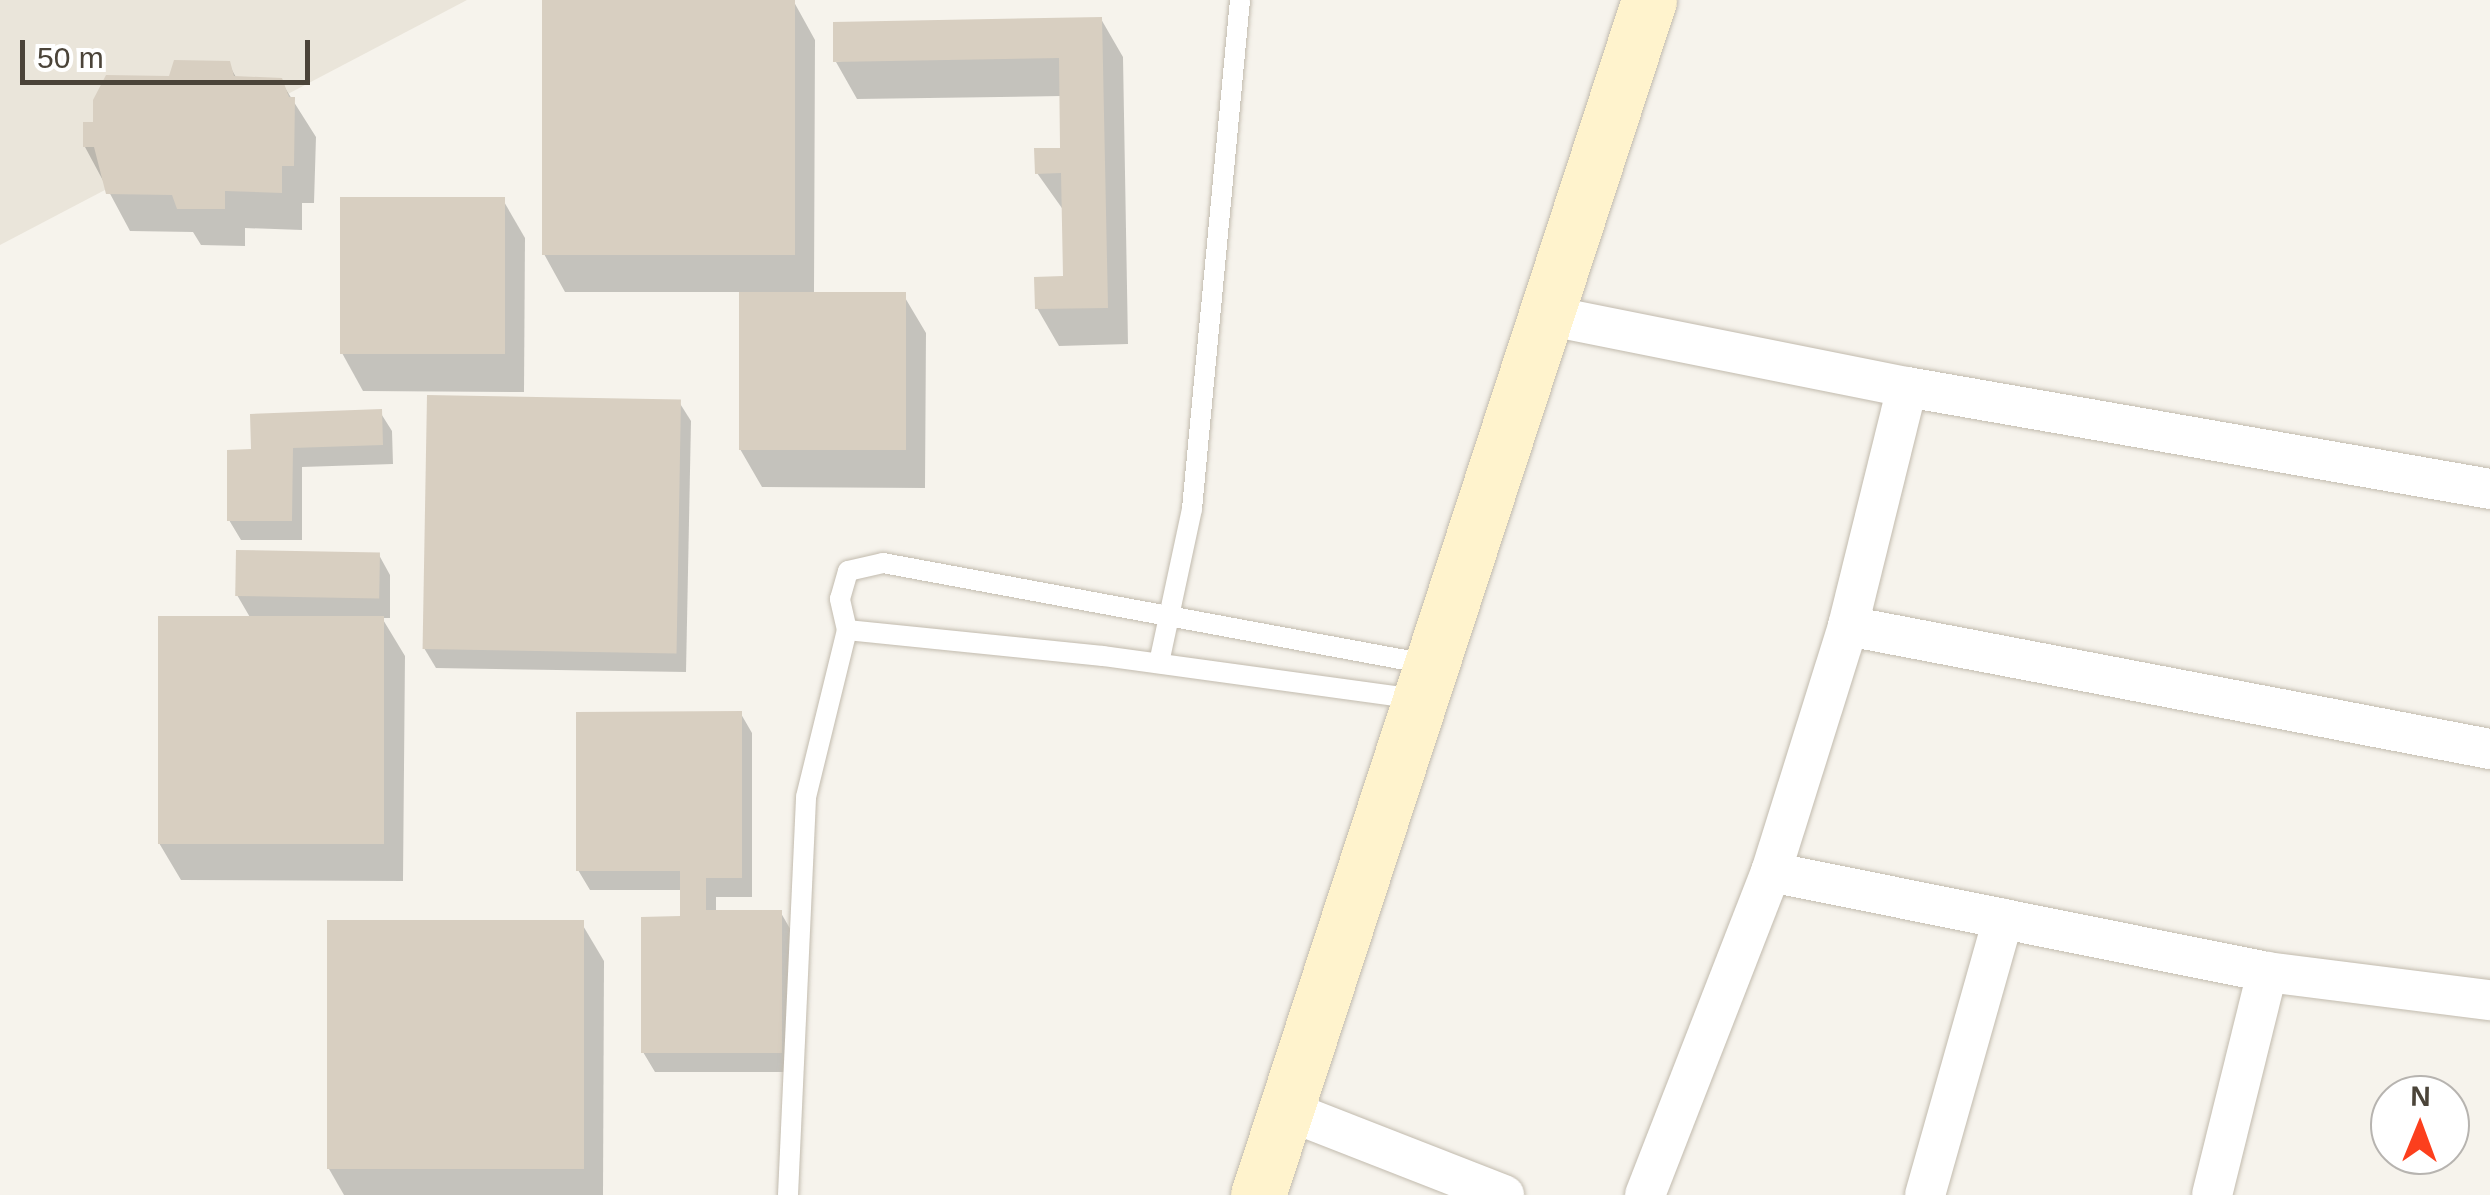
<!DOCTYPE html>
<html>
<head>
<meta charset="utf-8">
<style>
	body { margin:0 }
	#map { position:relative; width:2490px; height:1195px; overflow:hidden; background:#f6f3ec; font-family:Helvetica,sans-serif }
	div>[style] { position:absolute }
	.residential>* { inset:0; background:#eae5da }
	.shadow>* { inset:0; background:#0003 }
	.building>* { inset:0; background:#d8cfc1; transform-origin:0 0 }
	.roads { filter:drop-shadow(0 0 2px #c2bbae) drop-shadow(0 0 2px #c2bbae) }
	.lane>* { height:20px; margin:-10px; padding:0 10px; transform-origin:10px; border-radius:10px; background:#fff }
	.street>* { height:40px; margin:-20px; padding:0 20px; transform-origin:20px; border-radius:20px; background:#fff }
	.secondary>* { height:55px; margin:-27.5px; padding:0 27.5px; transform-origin:27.5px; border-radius:27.5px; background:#fff3cd }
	span { translate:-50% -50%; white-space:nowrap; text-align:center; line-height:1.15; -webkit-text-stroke:10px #fff; paint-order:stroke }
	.north { position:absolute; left:2370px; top:1075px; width:100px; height:100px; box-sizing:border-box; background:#fff; border:2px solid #b7b4b0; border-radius:50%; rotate:1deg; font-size:28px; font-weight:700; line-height:40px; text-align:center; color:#4b4439 }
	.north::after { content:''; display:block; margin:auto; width:35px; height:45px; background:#fc3f1d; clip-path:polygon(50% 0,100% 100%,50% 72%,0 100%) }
	.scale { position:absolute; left:20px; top:40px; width:290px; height:45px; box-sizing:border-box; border:5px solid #4b4439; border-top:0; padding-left:12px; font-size:30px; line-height:35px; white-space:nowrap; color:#4b4439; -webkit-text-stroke:8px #fff; paint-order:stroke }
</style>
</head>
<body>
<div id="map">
	<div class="residential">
		<i style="clip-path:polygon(0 0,467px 0,0 245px)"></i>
	</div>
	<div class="shadow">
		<i style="clip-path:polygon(558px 0,794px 2px,815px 40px,814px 295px,904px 296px,926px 333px,925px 488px,762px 487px,740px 449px,741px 292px,565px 292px,544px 254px)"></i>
		<i style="clip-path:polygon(1101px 19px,1123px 57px,1128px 344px,1059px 346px,1037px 308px,1065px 278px,1064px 211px,1037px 173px,1063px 150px,1062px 96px,857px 99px,836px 62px)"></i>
		<i style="clip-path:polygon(228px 63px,237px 79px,280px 80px,316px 137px,314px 203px,302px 203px,302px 230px,245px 228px,245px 246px,201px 245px,193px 232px,130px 231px,85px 147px,96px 125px,171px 78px)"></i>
		<i style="clip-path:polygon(503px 200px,525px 238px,524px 392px,363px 391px,342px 353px)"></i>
		<i style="clip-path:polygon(679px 402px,691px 421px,686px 672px,436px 668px,424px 648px)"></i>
		<i style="clip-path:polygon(380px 412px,392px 431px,393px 464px,302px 467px,302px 540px,241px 540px,229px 520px,254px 452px)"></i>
		<i style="clip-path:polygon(379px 555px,390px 575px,390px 618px,382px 618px,405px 656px,403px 881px,181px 880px,159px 843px,251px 619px,237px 595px)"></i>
		<i style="clip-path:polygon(741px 714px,752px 733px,752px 897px,716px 897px,716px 913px,781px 913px,792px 932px,792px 1072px,655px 1072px,643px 1052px,682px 919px,682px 890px,590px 890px,578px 870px)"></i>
		<i style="clip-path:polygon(582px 924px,604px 961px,603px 1195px,344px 1195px,329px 1169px)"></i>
	</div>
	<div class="building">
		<i style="left:542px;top:0;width:253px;height:255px"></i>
		<i style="clip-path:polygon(1102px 17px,1108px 308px,1035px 309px,1034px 277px,1063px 276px,1061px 173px,1035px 174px,1034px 148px,1060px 148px,1059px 58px,833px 62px,833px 22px)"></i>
		<i style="clip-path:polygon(174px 60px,230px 61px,234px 76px,282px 78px,289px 97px,295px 97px,294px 166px,282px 166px,282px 193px,225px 191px,225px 209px,177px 209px,172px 195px,106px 194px,94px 147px,83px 147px,83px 122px,93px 122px,93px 100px,106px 75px,169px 76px)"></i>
		<i style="left:340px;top:197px;width:165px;height:157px"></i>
		<i style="left:739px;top:292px;width:167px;height:158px"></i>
		<i style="left:427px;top:395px;width:254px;height:254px;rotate:1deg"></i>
		<i style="clip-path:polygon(382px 409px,383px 445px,293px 448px,292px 521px,227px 521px,227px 450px,251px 449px,250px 414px)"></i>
		<i style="left:236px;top:550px;width:144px;height:46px;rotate:1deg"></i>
		<i style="left:158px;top:616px;width:226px;height:228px"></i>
		<i style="clip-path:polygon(742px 711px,742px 878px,706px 878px,706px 910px,782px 910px,782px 1053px,641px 1053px,641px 917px,680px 916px,680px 871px,576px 871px,576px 712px)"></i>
		<i style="left:327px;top:920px;width:257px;height:249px"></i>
	</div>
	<div class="roads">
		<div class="lane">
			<i style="left:847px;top:630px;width:257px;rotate:5.8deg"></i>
			<i style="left:1103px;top:656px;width:315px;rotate:7.8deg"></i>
			<i style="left:1159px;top:663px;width:157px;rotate:-77.9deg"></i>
			<i style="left:1192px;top:509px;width:511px;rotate:-84.61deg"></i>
			<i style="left:788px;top:1195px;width:398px;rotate:-87.4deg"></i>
			<i style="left:806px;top:797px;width:172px;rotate:-76.2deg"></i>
			<i style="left:847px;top:630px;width:32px;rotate:-103deg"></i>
			<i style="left:840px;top:599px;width:29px;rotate:-74deg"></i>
			<i style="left:848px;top:571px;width:36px;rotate:-13deg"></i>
			<i style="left:883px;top:563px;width:553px;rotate:10.52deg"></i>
		</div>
		<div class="street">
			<i style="left:1546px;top:315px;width:368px;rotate:11.3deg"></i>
			<i style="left:1907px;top:387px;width:592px;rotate:9.92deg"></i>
			<i style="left:1848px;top:626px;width:654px;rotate:10.85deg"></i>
			<i style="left:1771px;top:872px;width:506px;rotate:11.4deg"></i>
			<i style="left:2267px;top:972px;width:225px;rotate:7.2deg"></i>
			<i style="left:1286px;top:1110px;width:234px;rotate:21.3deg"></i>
			<i style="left:1645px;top:1195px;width:347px;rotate:-68.7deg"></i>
			<i style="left:1771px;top:872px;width:258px;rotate:-72.6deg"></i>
			<i style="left:1848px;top:626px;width:246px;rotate:-76.1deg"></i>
			<i style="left:1925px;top:1195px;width:287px;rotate:-74.2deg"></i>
			<i style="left:2212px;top:1195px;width:230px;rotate:-76.1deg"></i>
		</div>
		<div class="secondary">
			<i style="left:1258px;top:1195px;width:1257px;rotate:-71.88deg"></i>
		</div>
	</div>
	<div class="north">N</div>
	<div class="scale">50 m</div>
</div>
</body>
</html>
